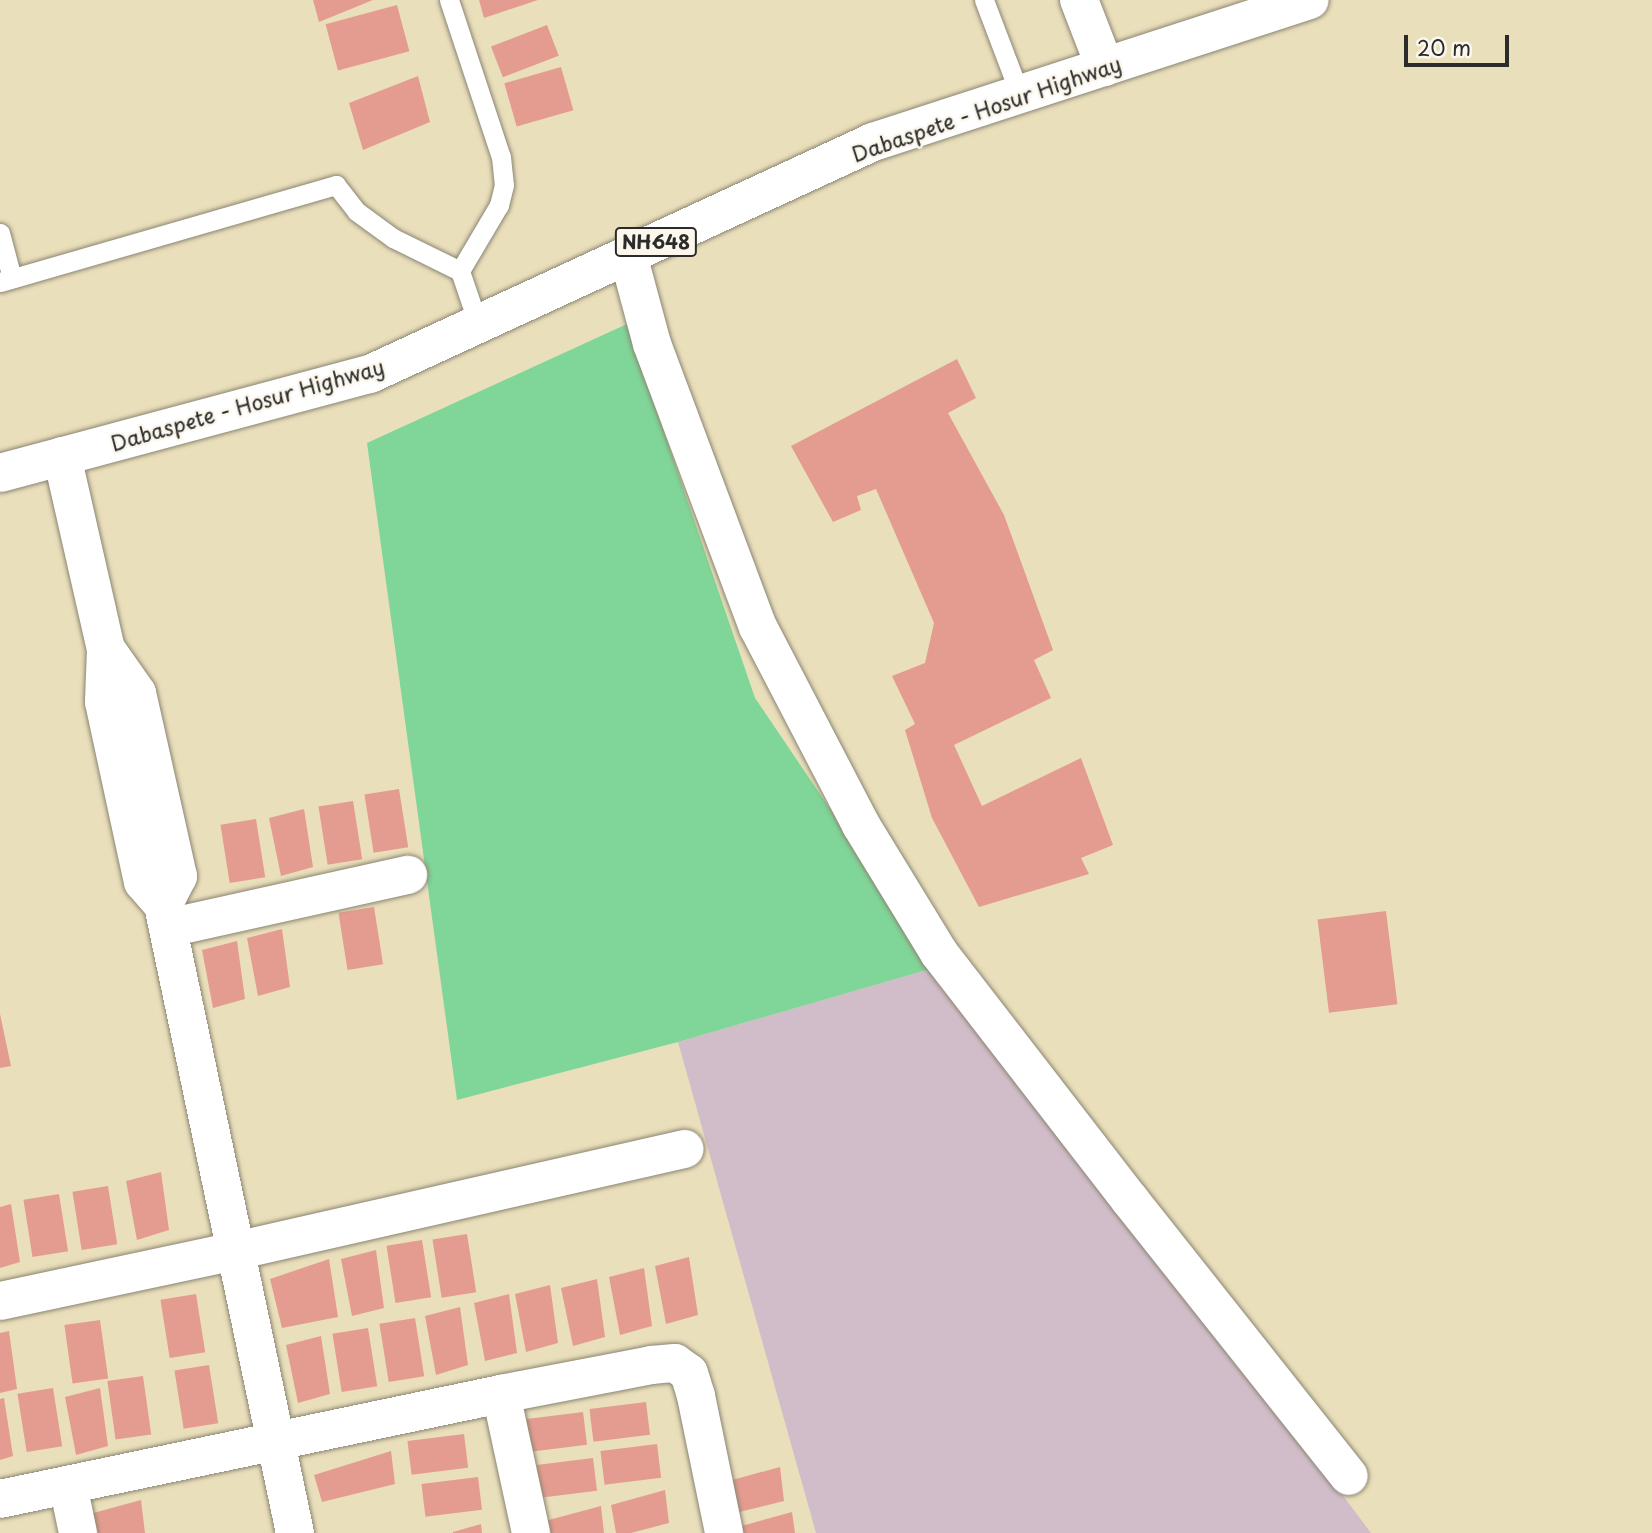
<!DOCTYPE html>
<html>
<head>
<meta charset="utf-8">
<style>
	body { margin:0 }
	#map { position:relative; width:1652px; height:1533px; overflow:hidden; background:#eadfbb; font-family:"Playpen Sans",sans-serif }
	div>[style] { position:absolute }
	.industrial>* { inset:0; background:#d1bdc9 }
	.green>* { inset:0; background:#80d598 }
	.building>* { inset:0; background:#e59c90; transform-origin:0 0 }
	.roads { filter:drop-shadow(0 0 2px #8a8573) drop-shadow(0 0 2px #8a8573) }
	.lane>* { height:19px; margin:-9.5px; padding:0 9.5px; transform-origin:9.5px; border-radius:9.5px; background:#fff }
	.street>* { height:38px; margin:-19px; padding:0 19px; transform-origin:19px; border-radius:19px; background:#fff }
	.highway>* { height:38px; margin:-19px; padding:0 19px; transform-origin:19px; border-radius:19px; background:#fff }
	span { translate:-50% -50%; white-space:nowrap; text-align:center; line-height:1.15; -webkit-text-stroke:5px #fbf7ec; paint-order:stroke }
	.shield-label span { padding:2px 5px; background:#fbf7ec; border:2px solid; border-radius:5px; -webkit-text-stroke-width:0 }
	.shield-label { font-size:19px; color:#2b2b2b; font-weight:700 }
	.street-label { font-size:21px; color:#2b2b2b }
	.scale { position:absolute; left:1404px; top:35px; width:105px; height:32px; box-sizing:border-box; border:4px solid #2b2b2b; border-top:0; padding-left:9px; font-size:21px; line-height:24px; white-space:nowrap; color:#2b2b2b; -webkit-text-stroke:5px #fbf7ec; paint-order:stroke }
</style>
</head>
<body>
<div id="map">
	<div class="industrial">
		<i style="clip-path:polygon(937px 967px,1287px 1421px,1371px 1533px,816px 1533px,678px 1042px)"></i>
	</div>
	<div class="green">
		<i style="clip-path:polygon(627px 324px,755px 698px,937px 967px,678px 1042px,457px 1100px,367px 443px)"></i>
	</div>
	<div class="building">
		<i style="clip-path:polygon(313px 0,373px 0,319px 22px)"></i>
		<i style="clip-path:polygon(479px 0,538px 0,484px 18px)"></i>
		<i style="left:397px;top:5px;width:48px;height:74px;rotate:75deg"></i>
		<i style="left:547px;top:25px;width:33px;height:60px;rotate:69deg"></i>
		<i style="left:561px;top:67px;width:45px;height:59px;rotate:74deg"></i>
		<i style="clip-path:polygon(418px 76px,430px 122px,363px 150px,349px 103px)"></i>
		<i style="clip-path:polygon(957px 359px,976px 398px,948px 413px,1004px 515px,1053px 650px,1034px 660px,1051px 698px,954px 745px,982px 806px,1081px 758px,1113px 845px,1081px 858px,1089px 874px,979px 907px,932px 818px,905px 730px,915px 724px,892px 676px,925px 663px,934px 623px,876px 489px,857px 496px,861px 510px,833px 522px,791px 446px)"></i>
		<i style="left:399px;top:789px;width:59px;height:35px;rotate:81deg"></i>
		<i style="left:353px;top:801px;width:59px;height:35px;rotate:81deg"></i>
		<i style="clip-path:polygon(304px 809px,313px 867px,281px 876px,269px 818px)"></i>
		<i style="left:256px;top:819px;width:59px;height:36px;rotate:81deg"></i>
		<i style="left:374px;top:907px;width:58px;height:36px;rotate:81deg"></i>
		<i style="left:1386px;top:911px;width:94px;height:69px;rotate:83deg"></i>
		<i style="clip-path:polygon(282px 929px,290px 987px,258px 996px,247px 938px)"></i>
		<i style="clip-path:polygon(237px 941px,245px 999px,213px 1008px,202px 950px)"></i>
		<i style="clip-path:polygon(0 1014px,11px 1066px,0 1068px)"></i>
		<i style="clip-path:polygon(161px 1172px,169px 1230px,137px 1240px,126px 1181px)"></i>
		<i style="left:108px;top:1186px;width:59px;height:36px;rotate:81deg"></i>
		<i style="left:59px;top:1194px;width:58px;height:36px;rotate:81deg"></i>
		<i style="clip-path:polygon(11px 1204px,20px 1262px,0 1268px,0 1207px)"></i>
		<i style="left:467px;top:1234px;width:59px;height:35px;rotate:81deg"></i>
		<i style="left:422px;top:1240px;width:58px;height:36px;rotate:81deg"></i>
		<i style="clip-path:polygon(376px 1250px,384px 1308px,352px 1316px,341px 1259px)"></i>
		<i style="clip-path:polygon(689px 1257px,698px 1315px,666px 1324px,655px 1266px)"></i>
		<i style="clip-path:polygon(329px 1259px,338px 1317px,282px 1328px,270px 1279px)"></i>
		<i style="clip-path:polygon(644px 1268px,652px 1326px,620px 1335px,609px 1277px)"></i>
		<i style="clip-path:polygon(597px 1279px,605px 1337px,573px 1346px,561px 1288px)"></i>
		<i style="clip-path:polygon(550px 1285px,558px 1343px,526px 1352px,515px 1294px)"></i>
		<i style="left:196px;top:1294px;width:59px;height:36px;rotate:81deg"></i>
		<i style="clip-path:polygon(509px 1294px,517px 1353px,485px 1361px,474px 1303px)"></i>
		<i style="clip-path:polygon(460px 1307px,468px 1365px,436px 1375px,425px 1316px)"></i>
		<i style="left:415px;top:1318px;width:59px;height:36px;rotate:81deg"></i>
		<i style="left:100px;top:1320px;width:59px;height:36px;rotate:82deg"></i>
		<i style="left:368px;top:1328px;width:59px;height:36px;rotate:81deg"></i>
		<i style="clip-path:polygon(9px 1331px,17px 1389px,0 1393px,0 1333px)"></i>
		<i style="clip-path:polygon(321px 1336px,330px 1394px,298px 1403px,286px 1345px)"></i>
		<i style="left:209px;top:1365px;width:59px;height:35px;rotate:81deg"></i>
		<i style="left:143px;top:1376px;width:59px;height:36px;rotate:82deg"></i>
		<i style="left:53px;top:1388px;width:59px;height:36px;rotate:81deg"></i>
		<i style="clip-path:polygon(100px 1388px,108px 1446px,76px 1455px,65px 1397px)"></i>
		<i style="clip-path:polygon(4px 1398px,13px 1456px,0 1460px,0 1399px)"></i>
		<i style="left:646px;top:1402px;width:33px;height:57px;rotate:83deg"></i>
		<i style="left:583px;top:1412px;width:33px;height:57px;rotate:83deg"></i>
		<i style="left:464px;top:1434px;width:34px;height:57px;rotate:83deg"></i>
		<i style="left:657px;top:1444px;width:34px;height:57px;rotate:83deg"></i>
		<i style="clip-path:polygon(391px 1451px,395px 1484px,322px 1502px,314px 1475px)"></i>
		<i style="left:593px;top:1458px;width:33px;height:57px;rotate:83deg"></i>
		<i style="clip-path:polygon(780px 1467px,784px 1501px,731px 1514px,725px 1482px)"></i>
		<i style="left:478px;top:1477px;width:33px;height:57px;rotate:83deg"></i>
		<i style="clip-path:polygon(665px 1490px,669px 1523px,631px 1533px,616px 1533px,611px 1505px)"></i>
		<i style="clip-path:polygon(141px 1500px,145px 1533px,89px 1533px,86px 1515px)"></i>
		<i style="clip-path:polygon(601px 1506px,604px 1533px,548px 1533px,545px 1521px)"></i>
		<i style="clip-path:polygon(792px 1512px,795px 1533px,739px 1533px,738px 1527px)"></i>
		<i style="clip-path:polygon(481px 1524px,482px 1533px,453px 1533px,453px 1532px)"></i>
	</div>
	<div class="roads">
		<div class="lane">
			<i style="left:449px;top:0;width:165px;rotate:71.7deg"></i>
			<i style="left:501px;top:157px;width:28px;rotate:84deg"></i>
			<i style="left:504px;top:185px;width:21px;rotate:104deg"></i>
			<i style="left:499px;top:205px;width:77px;rotate:120.6deg"></i>
			<i style="left:460px;top:271px;width:56px;rotate:71.2deg"></i>
			<i style="left:984px;top:0;width:102px;rotate:69.2deg"></i>
			<i style="left:0;top:233px;width:47px;rotate:75.1deg"></i>
			<i style="left:0;top:282px;width:350px;rotate:-16.1deg"></i>
			<i style="left:336px;top:185px;width:33px;rotate:52deg"></i>
			<i style="left:356px;top:211px;width:46px;rotate:36.1deg"></i>
			<i style="left:393px;top:238px;width:75px;rotate:26.2deg"></i>
		</div>
		<div class="street">
			<i style="left:1079px;top:0;width:72px;rotate:68.8deg"></i>
			<i style="left:628px;top:255px;width:92px;rotate:74.9deg"></i>
			<i style="left:652px;top:344px;width:302px;rotate:69.5deg"></i>
			<i style="left:758px;top:627px;width:223px;rotate:62.5deg"></i>
			<i style="left:861px;top:825px;width:150px;rotate:58.6deg"></i>
			<i style="left:939px;top:953px;width:312px;rotate:52.3deg"></i>
			<i style="left:1130px;top:1200px;width:352px;rotate:51.6deg"></i>
			<i style="left:62px;top:456px;width:198px;rotate:77.2deg"></i>
			<i style="left:106px;top:649px;width:53px;rotate:92.2deg"></i>
			<i style="left:104px;top:702px;width:184px;rotate:77.8deg"></i>
			<i style="left:143px;top:882px;width:30px;rotate:49deg"></i>
			<i style="left:163px;top:905px;width:642px;rotate:78.13deg"></i>
			<i style="left:106px;top:649px;width:54px;rotate:54.8deg"></i>
			<i style="left:137px;top:693px;width:188px;rotate:77.4deg"></i>
			<i style="left:178px;top:876px;width:33px;rotate:117deg"></i>
			<i style="left:168px;top:928px;width:246px;rotate:-12.5deg"></i>
			<i style="left:0;top:1301px;width:240px;rotate:-12deg"></i>
			<i style="left:235px;top:1251px;width:461px;rotate:-12.8deg"></i>
			<i style="left:501px;top:1394px;width:142px;rotate:77.8deg"></i>
			<i style="left:68px;top:1485px;width:49px;rotate:78.2deg"></i>
			<i style="left:0;top:1499px;width:512px;rotate:-11.84deg"></i>
			<i style="left:501px;top:1394px;width:153px;rotate:-10.9deg"></i>
			<i style="left:651px;top:1365px;width:24px;rotate:-5deg"></i>
			<i style="left:675px;top:1363px;width:17px;rotate:36deg"></i>
			<i style="left:689px;top:1373px;width:24px;rotate:73deg"></i>
			<i style="left:696px;top:1396px;width:140px;rotate:78.4deg"></i>
		</div>
		<div class="highway">
			<i style="left:0;top:473px;width:383px;rotate:-15deg"></i>
			<i style="left:370px;top:374px;width:554px;rotate:-24.76deg"></i>
			<i style="left:873px;top:142px;width:459px;rotate:-18deg"></i>
		</div>
	</div>
	<div class="shield-label">
		<span style="left:656px;top:242px">NH648</span>
	</div>
	<div class="street-label">
		<span style="left:986px;top:108px;rotate:-19deg">Dabaspete - Hosur Highway</span>
		<span style="left:247px;top:404px;rotate:-16deg">Dabaspete - Hosur Highway</span>
	</div>
	<div class="scale">20 m</div>
</div>
</body>
</html>
